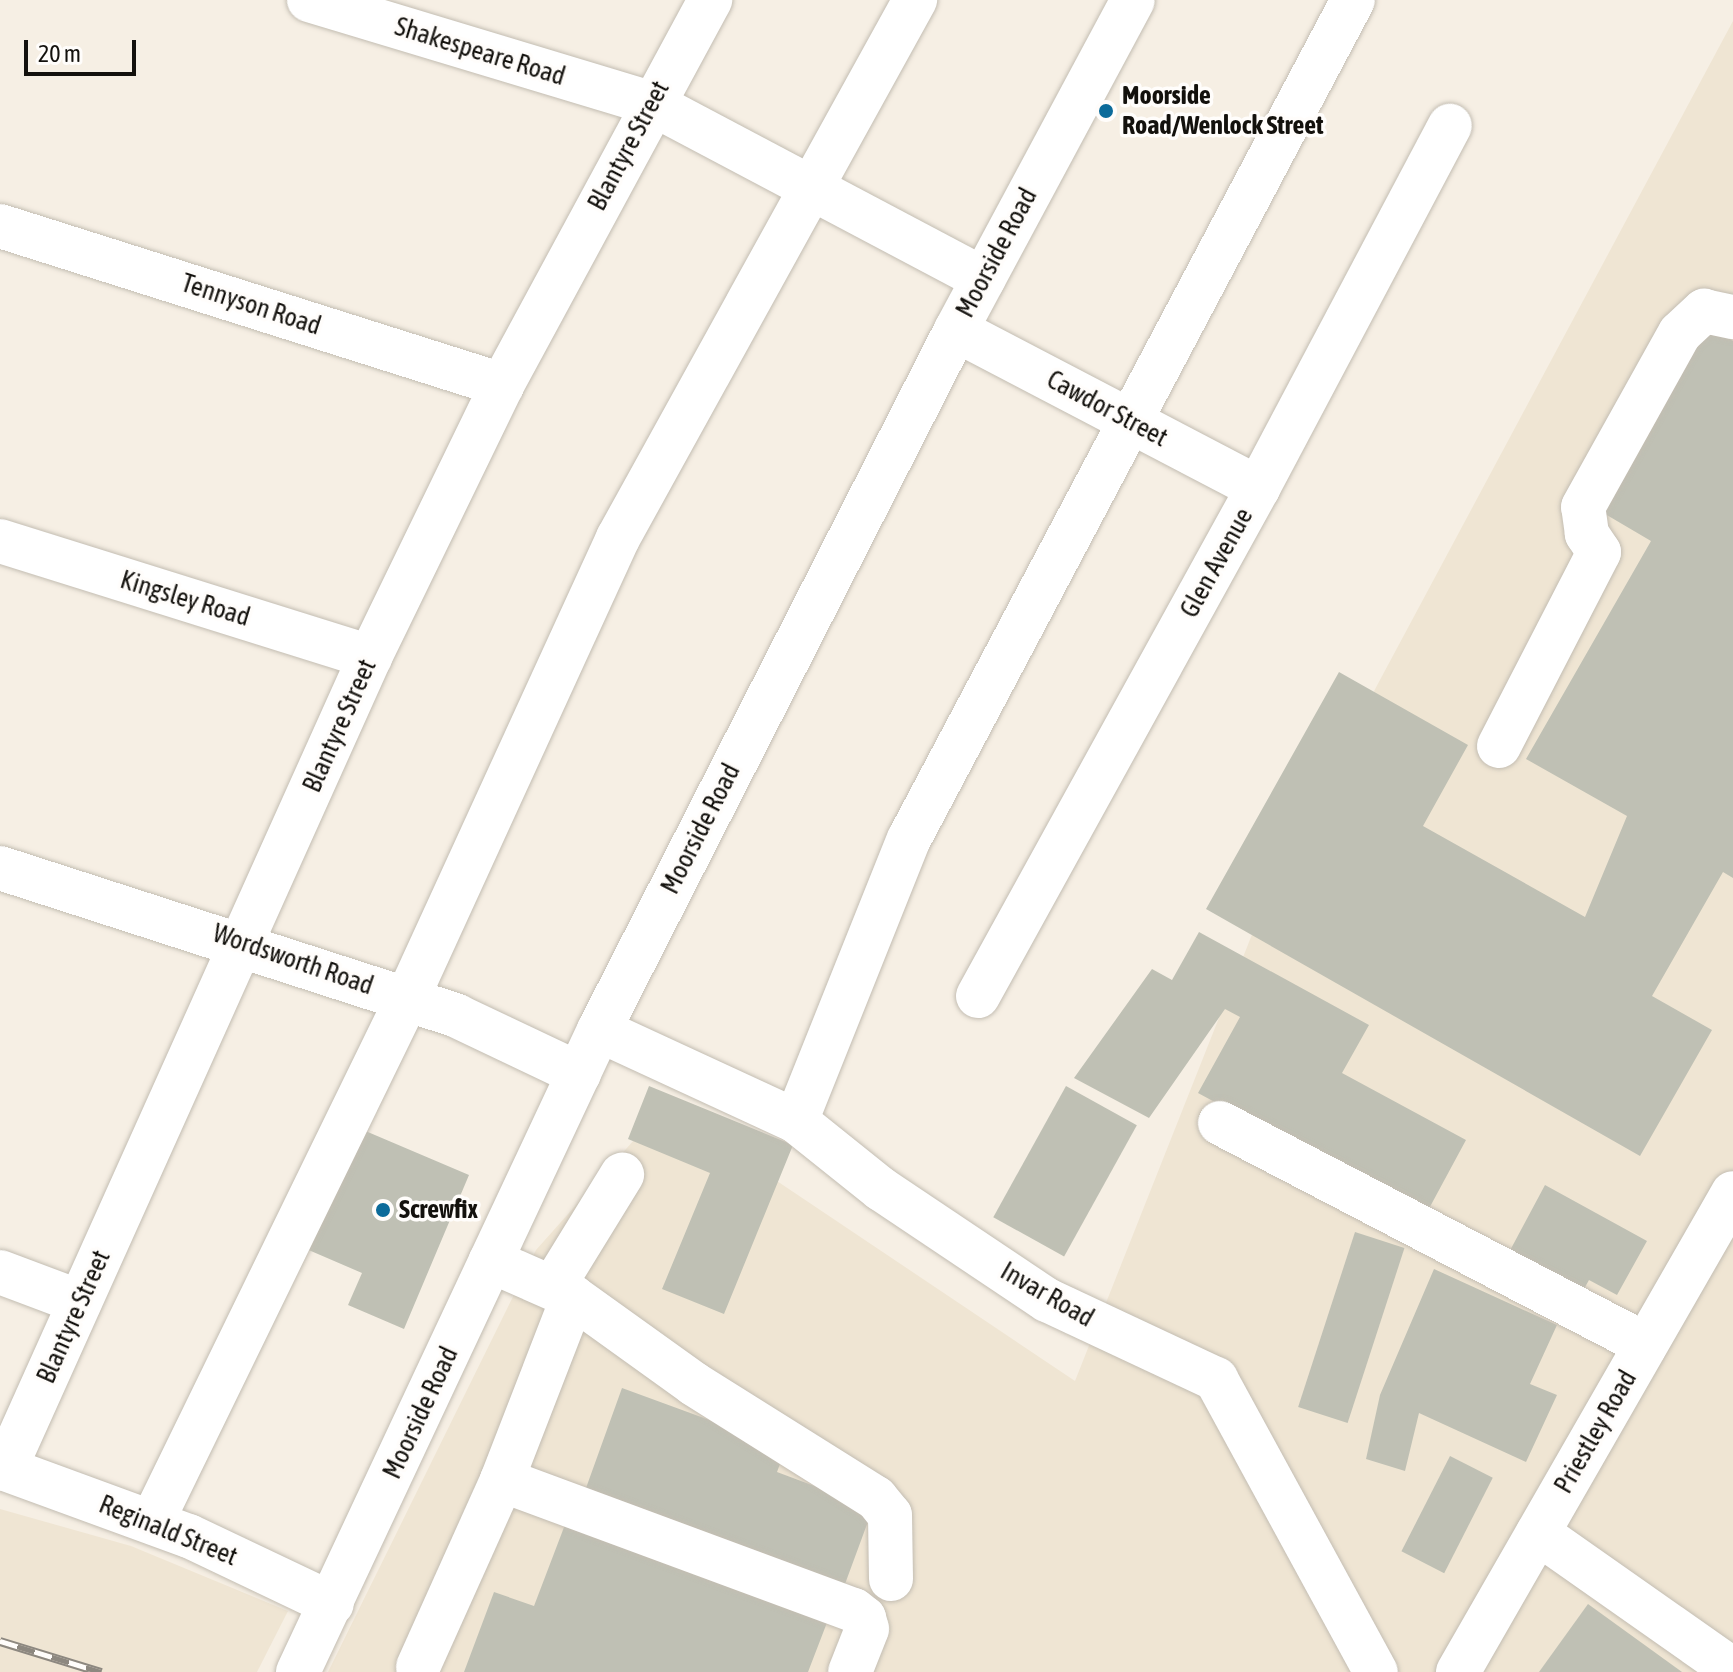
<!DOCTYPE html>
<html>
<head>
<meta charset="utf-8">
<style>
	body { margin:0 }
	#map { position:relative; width:1733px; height:1672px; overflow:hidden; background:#f6efe4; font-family:"Asap Condensed",sans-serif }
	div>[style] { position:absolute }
	.built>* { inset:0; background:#efe5d3 }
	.building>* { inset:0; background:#bfc0b4; transform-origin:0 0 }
	.roads { filter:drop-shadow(0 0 2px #c3bdb2) drop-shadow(0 0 2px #c3bdb2) }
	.minor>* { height:44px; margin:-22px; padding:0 22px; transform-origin:22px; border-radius:22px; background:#fff }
	.rail>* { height:9px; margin-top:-4.5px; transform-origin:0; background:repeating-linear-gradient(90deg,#fffdfb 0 18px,#8d8880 0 36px); box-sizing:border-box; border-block:2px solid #8d8880 }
	.dots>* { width:22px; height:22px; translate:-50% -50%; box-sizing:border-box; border:4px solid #fffdfb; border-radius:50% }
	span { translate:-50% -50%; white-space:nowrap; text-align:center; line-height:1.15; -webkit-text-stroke:7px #fffdfb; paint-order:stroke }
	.street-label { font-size:26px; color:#13110d }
	.poi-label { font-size:26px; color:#13110d; font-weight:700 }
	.left { translate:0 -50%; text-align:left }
	.scale { position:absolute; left:24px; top:40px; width:112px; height:36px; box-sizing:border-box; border:4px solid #13110d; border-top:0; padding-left:10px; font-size:24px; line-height:28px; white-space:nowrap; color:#13110d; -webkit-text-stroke:6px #fffdfb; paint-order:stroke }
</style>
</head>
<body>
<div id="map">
	<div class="built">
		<i style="clip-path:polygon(1733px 21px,1733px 1672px,328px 1672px,536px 1250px,634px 1140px,765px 1173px,1075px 1381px,1276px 874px)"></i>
		<i style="clip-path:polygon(0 1509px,131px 1546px,288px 1611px,257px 1672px,0 1672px)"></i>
	</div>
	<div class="building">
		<i style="clip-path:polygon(1705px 325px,1733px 341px,1733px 878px,1723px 872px,1652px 996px,1712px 1030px,1640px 1156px,1206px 909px,1339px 672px,1468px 745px,1423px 826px,1585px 917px,1627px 816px,1526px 759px,1651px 541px,1600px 511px)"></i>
		<i style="clip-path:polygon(1199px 932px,1369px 1025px,1342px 1073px,1466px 1140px,1425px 1216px,1198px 1093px,1240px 1017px,1225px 1009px,1149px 1118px,1074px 1078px,1152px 969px,1172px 980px)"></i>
		<i style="clip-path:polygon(649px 1086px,793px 1145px,724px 1314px,662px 1289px,710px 1173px,628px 1139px)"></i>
		<i style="left:1066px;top:1086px;width:81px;height:150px;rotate:29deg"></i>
		<i style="clip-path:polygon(349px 1124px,469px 1175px,404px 1329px,348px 1305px,362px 1273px,297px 1245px)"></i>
		<i style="clip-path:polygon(1545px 1185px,1647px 1241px,1617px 1295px,1589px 1280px,1579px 1298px,1506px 1258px)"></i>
		<i style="left:1355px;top:1232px;width:52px;height:184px;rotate:18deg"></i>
		<i style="clip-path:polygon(1434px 1269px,1557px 1325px,1530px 1384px,1557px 1395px,1526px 1462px,1419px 1413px,1405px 1471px,1366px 1459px,1380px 1395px)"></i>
		<i style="clip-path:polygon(622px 1388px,786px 1448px,777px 1472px,873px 1508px,845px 1584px,586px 1488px)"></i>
		<i style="left:1450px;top:1456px;width:48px;height:107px;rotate:27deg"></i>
		<i style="clip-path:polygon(566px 1522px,828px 1620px,808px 1672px,464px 1672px,494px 1592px,534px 1606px)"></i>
		<i style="clip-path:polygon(1588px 1604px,1682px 1672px,1539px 1672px)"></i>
	</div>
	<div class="roads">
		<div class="minor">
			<i style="left:309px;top:0;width:357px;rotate:16.8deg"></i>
			<i style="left:651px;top:103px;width:376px;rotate:27.9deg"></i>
			<i style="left:0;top:226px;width:527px;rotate:17.57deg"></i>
			<i style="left:956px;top:330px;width:341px;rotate:27.6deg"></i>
			<i style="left:0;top:541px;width:388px;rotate:17.4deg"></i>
			<i style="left:1499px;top:746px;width:218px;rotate:-62.7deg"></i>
			<i style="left:1599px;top:552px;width:22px;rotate:-124deg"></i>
			<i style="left:1587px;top:534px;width:27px;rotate:-98deg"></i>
			<i style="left:1583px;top:507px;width:199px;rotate:-60.9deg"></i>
			<i style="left:1680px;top:333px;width:33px;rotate:-43deg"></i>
			<i style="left:1704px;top:311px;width:30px;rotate:12deg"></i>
			<i style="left:0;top:868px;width:480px;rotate:17.9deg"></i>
			<i style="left:457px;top:1016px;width:135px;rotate:25.4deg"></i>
			<i style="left:978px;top:996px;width:580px;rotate:-61.14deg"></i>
			<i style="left:1258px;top:488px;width:410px;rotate:-62.1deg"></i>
			<i style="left:599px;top:1030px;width:217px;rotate:24.8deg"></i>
			<i style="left:796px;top:1121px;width:109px;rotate:38.7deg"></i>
			<i style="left:881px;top:1189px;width:200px;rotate:33.8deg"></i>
			<i style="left:1047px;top:1300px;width:187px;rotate:25.1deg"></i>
			<i style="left:1216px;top:1379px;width:334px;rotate:61.4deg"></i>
			<i style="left:796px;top:1121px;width:304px;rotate:-68.2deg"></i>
			<i style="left:909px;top:839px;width:949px;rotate:-62.11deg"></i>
			<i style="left:1220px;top:1123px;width:480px;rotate:27.5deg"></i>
			<i style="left:0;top:1272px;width:85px;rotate:20.6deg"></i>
			<i style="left:553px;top:1287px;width:132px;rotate:-58.4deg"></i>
			<i style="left:573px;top:1297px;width:149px;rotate:35.7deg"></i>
			<i style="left:694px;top:1384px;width:215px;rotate:32.1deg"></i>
			<i style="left:876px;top:1498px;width:22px;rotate:51deg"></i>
			<i style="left:890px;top:1515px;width:64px;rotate:89.1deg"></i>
			<i style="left:0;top:1467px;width:201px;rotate:20.1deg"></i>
			<i style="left:189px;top:1536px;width:158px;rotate:25.4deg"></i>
			<i style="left:5px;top:1469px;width:890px;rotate:-65.8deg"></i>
			<i style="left:370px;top:657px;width:302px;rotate:-64.1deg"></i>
			<i style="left:502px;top:385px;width:438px;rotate:-61.6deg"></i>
			<i style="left:502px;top:1480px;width:375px;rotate:20.3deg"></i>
			<i style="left:854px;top:1610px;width:13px;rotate:39deg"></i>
			<i style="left:864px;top:1618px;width:11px;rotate:75deg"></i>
			<i style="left:867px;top:1629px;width:46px;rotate:111.6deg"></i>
			<i style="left:152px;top:1522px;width:582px;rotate:-64.01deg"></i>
			<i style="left:407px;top:999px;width:507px;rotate:-65.41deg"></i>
			<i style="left:618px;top:538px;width:615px;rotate:-61.1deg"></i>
			<i style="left:1538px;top:1533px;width:238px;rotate:35.1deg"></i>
			<i style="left:418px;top:1667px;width:205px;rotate:-65.8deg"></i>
			<i style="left:502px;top:1480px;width:196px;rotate:-68.8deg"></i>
			<i style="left:573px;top:1297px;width:90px;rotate:-156.3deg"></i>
			<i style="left:298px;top:1672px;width:709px;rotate:-64.88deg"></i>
			<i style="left:599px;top:1030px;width:786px;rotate:-62.98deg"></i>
			<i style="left:956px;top:330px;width:374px;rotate:-61.8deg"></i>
			<i style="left:1458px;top:1672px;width:552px;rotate:-60.14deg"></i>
		</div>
	</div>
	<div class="rail">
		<i style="left:0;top:1641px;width:106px;rotate:17.1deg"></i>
	</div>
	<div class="dots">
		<i style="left:1106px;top:111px;background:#0c6b9a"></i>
		<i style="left:383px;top:1210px;background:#0c6b9a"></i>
	</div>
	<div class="street-label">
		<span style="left:480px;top:52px;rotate:17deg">Shakespeare Road</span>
		<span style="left:629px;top:146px;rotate:-62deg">Blantyre Street</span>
		<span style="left:997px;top:253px;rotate:-62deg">Moorside Road</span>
		<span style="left:251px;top:305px;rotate:18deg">Tennyson Road</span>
		<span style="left:1107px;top:409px;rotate:28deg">Cawdor Street</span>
		<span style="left:1217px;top:563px;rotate:-61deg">Glen Avenue</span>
		<span style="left:185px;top:599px;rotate:17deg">Kingsley Road</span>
		<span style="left:340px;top:726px;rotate:-66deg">Blantyre Street</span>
		<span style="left:701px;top:829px;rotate:-63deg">Moorside Road</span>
		<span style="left:293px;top:960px;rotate:19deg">Wordsworth Road</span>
		<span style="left:1047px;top:1295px;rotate:30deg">Invar Road</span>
		<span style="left:74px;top:1317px;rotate:-66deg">Blantyre Street</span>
		<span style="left:421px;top:1413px;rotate:-65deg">Moorside Road</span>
		<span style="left:1596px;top:1432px;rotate:-60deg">Priestley Road</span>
		<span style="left:168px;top:1531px;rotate:22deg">Reginald Street</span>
	</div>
	<div class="poi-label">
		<span class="left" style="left:1122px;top:111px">Moorside<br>Road/Wenlock Street</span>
		<span class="left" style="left:399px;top:1210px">Screwfix</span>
	</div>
	<div class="scale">20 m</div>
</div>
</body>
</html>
